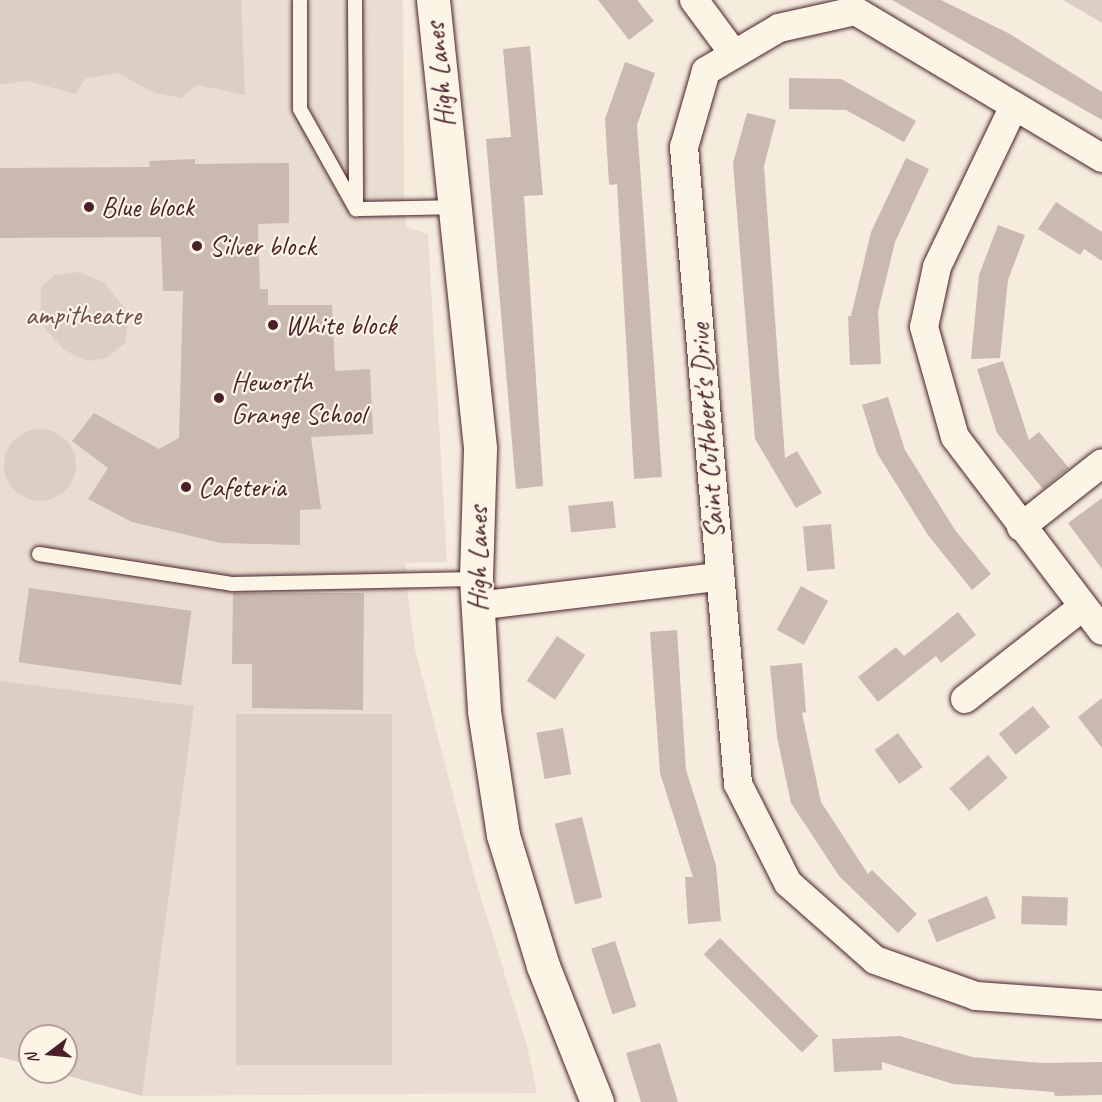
<!DOCTYPE html>
<html>
<head>
<meta charset="utf-8">
<style>
	body { margin:0 }
	#map { position:relative; width:1102px; height:1102px; overflow:hidden; background:#f5ecde; font-family:Caveat,sans-serif }
	div>[style] { position:absolute }
	.built>* { inset:0; background:#e8ddd0 }
	.green>* { inset:0; background:#dbcec4; transform-origin:0 0 }
	.round { border-radius:50% }
	.building>* { inset:0; background:#cab9b1; transform-origin:0 0 }
	.roads { filter:drop-shadow(0 0 2px #4a1f2b) drop-shadow(0 0 2px #4a1f2b) }
	.service>* { height:14px; margin:-7px; padding:0 7px; transform-origin:7px; border-radius:7px; background:#fcf5e5 }
	.minor>* { height:28px; margin:-14px; padding:0 14px; transform-origin:14px; border-radius:14px; background:#fcf5e5 }
	.tertiary>* { height:33px; margin:-16.5px; padding:0 16.5px; transform-origin:16.5px; border-radius:16.5px; background:#fcf5e5 }
	.dots>* { width:16px; height:16px; translate:-50% -50%; box-sizing:border-box; border:3px solid #fcf5e5; border-radius:50% }
	span { translate:-50% -50%; white-space:nowrap; text-align:center; line-height:1.15; -webkit-text-stroke:4.5px #fcf5e5; paint-order:stroke }
	.street-label { font-size:28px; color:#4a1f2b }
	.poi-label { font-size:28px; color:#4a1f2b }
	.left { translate:0 -50%; text-align:left }
	.park-label { font-size:28px; color:#6e4b51 }
	.north { position:absolute; left:18px; top:1024px; width:60px; height:60px; box-sizing:border-box; background:#fcf5e5; border:2px solid #b59f9b; border-radius:50%; rotate:254deg; font-size:16px; font-weight:700; line-height:24px; text-align:center; color:#4a1f2b }
	.north::after { content:''; display:block; margin:auto; width:21px; height:27px; background:#4a1f2b; clip-path:polygon(50% 0,100% 100%,50% 72%,0 100%) }
</style>
</head>
<body>
<div id="map">
	<div class="built">
		<i style="clip-path:polygon(0 0,403px 0,404px 209px,407px 227px,428px 234px,447px 562px,406px 563px,406px 581px,415px 649px,474px 875px,527px 1046px,537px 1093px,142px 1096px,54px 1072px,66px 1072px,66px 1036px,30px 1036px,30px 1065px,0 1057px)"></i>
	</div>
	<div class="green">
		<i style="clip-path:polygon(0 0,241px 0,245px 95px,197px 85px,181px 98px,155px 93px,117px 73px,85px 79px,76px 94px,27px 81px,0 85px)"></i>
		<i style="clip-path:polygon(1063px 0,1102px 0,1102px 23px)"></i>
		<i style="clip-path:polygon(79px 272px,103px 282px,124px 307px,128px 323px,125px 343px,107px 358px,88px 361px,64px 350px,40px 323px,41px 287px,55px 275px)"></i>
		<i class="round" style="left:4px;top:429px;width:72px;height:72px"></i>
		<i style="clip-path:polygon(0 681px,194px 706px,142px 1096px,54px 1072px,66px 1072px,66px 1036px,30px 1036px,30px 1065px,0 1057px)"></i>
		<i style="left:392px;top:714px;width:351px;height:156px;rotate:90deg"></i>
	</div>
	<div class="building">
		<i style="clip-path:polygon(598px 0,637px 0,654px 21px,629px 40px)"></i>
		<i style="clip-path:polygon(892px 0,941px 0,1010px 34px,1102px 92px,1102px 120px)"></i>
		<i style="clip-path:polygon(530px 46px,543px 195px,524px 196px,543px 486px,516px 489px,486px 139px,511px 137px,503px 49px)"></i>
		<i style="clip-path:polygon(625px 62px,655px 73px,637px 125px,662px 477px,634px 479px,617px 184px,609px 185px,605px 119px)"></i>
		<i style="clip-path:polygon(789px 78px,841px 79px,916px 121px,904px 142px,846px 110px,789px 109px)"></i>
		<i style="clip-path:polygon(747px 113px,776px 120px,764px 166px,785px 458px,797px 451px,822px 493px,796px 508px,755px 439px,733px 163px)"></i>
		<i style="clip-path:polygon(906px 158px,929px 169px,895px 242px,878px 312px,881px 364px,850px 365px,848px 316px,851px 316px,871px 232px)"></i>
		<i style="clip-path:polygon(195px 159px,195px 164px,289px 163px,289px 223px,258px 224px,260px 289px,268px 289px,268px 305px,332px 305px,335px 371px,370px 369px,373px 434px,311px 437px,321px 509px,300px 510px,300px 545px,221px 543px,132px 522px,88px 499px,108px 468px,72px 441px,94px 413px,159px 449px,179px 438px,183px 291px,163px 291px,161px 237px,0 238px,0 168px,150px 167px,149px 161px)"></i>
		<i style="clip-path:polygon(1056px 202px,1102px 232px,1102px 261px,1084px 249px,1080px 255px,1038px 229px)"></i>
		<i style="clip-path:polygon(998px 225px,1025px 235px,1008px 280px,1000px 358px,971px 359px,979px 275px)"></i>
		<i style="clip-path:polygon(1003px 361px,1029px 440px,1039px 432px,1069px 468px,1043px 489px,997px 433px,977px 369px)"></i>
		<i style="clip-path:polygon(888px 397px,905px 450px,955px 530px,991px 574px,972px 590px,928px 535px,877px 453px,862px 405px)"></i>
		<i style="clip-path:polygon(1102px 498px,1102px 569px,1068px 523px)"></i>
		<i style="left:613px;top:501px;width:27px;height:45px;rotate:84deg"></i>
		<i style="left:831px;top:524px;width:45px;height:28px;rotate:85deg"></i>
		<i style="left:801px;top:586px;width:31px;height:50px;rotate:29deg"></i>
		<i style="left:29px;top:588px;width:164px;height:75px;rotate:8deg"></i>
		<i style="clip-path:polygon(233px 593px,364px 593px,363px 710px,252px 708px,252px 664px,232px 664px)"></i>
		<i style="clip-path:polygon(958px 612px,976px 635px,941px 663px,936px 656px,878px 702px,858px 677px,896px 647px,904px 656px)"></i>
		<i style="clip-path:polygon(677px 630px,686px 770px,716px 865px,721px 921px,688px 924px,685px 877px,693px 877px,660px 773px,650px 632px)"></i>
		<i style="left:557px;top:636px;width:34px;height:54px;rotate:34deg"></i>
		<i style="clip-path:polygon(802px 663px,806px 712px,802px 713px,821px 802px,868px 874px,872px 870px,917px 914px,898px 933px,839px 876px,791px 803px,777px 737px,770px 666px)"></i>
		<i style="clip-path:polygon(1102px 698px,1102px 748px,1078px 717px)"></i>
		<i style="left:1033px;top:706px;width:27px;height:44px;rotate:51deg"></i>
		<i style="left:563px;top:728px;width:47px;height:27px;rotate:80deg"></i>
		<i style="left:898px;top:733px;width:42px;height:29px;rotate:54deg"></i>
		<i style="left:988px;top:755px;width:30px;height:51px;rotate:49deg"></i>
		<i style="left:582px;top:817px;width:83px;height:28px;rotate:76deg"></i>
		<i style="left:987px;top:896px;width:24px;height:64px;rotate:68deg"></i>
		<i style="left:1022px;top:896px;width:46px;height:28px;rotate:2deg"></i>
		<i style="left:720px;top:938px;width:139px;height:23px;rotate:45deg"></i>
		<i style="left:615px;top:941px;width:69px;height:25px;rotate:72deg"></i>
		<i style="clip-path:polygon(900px 1036px,972px 1057px,1041px 1063px,1102px 1062px,1102px 1095px,1055px 1096px,1054px 1092px,953px 1084px,882px 1062px,882px 1070px,834px 1072px,832px 1039px)"></i>
		<i style="clip-path:polygon(660px 1043px,678px 1102px,641px 1102px,626px 1053px)"></i>
	</div>
	<div class="roads">
		<div class="service">
			<i style="left:300px;top:0;width:109px;rotate:90deg"></i>
			<i style="left:300px;top:109px;width:115px;rotate:60.8deg"></i>
			<i style="left:355px;top:0;width:207px;rotate:89.7deg"></i>
			<i style="left:356px;top:209px;width:100px;rotate:-1.1deg"></i>
			<i style="left:39px;top:554px;width:195px;rotate:8.8deg"></i>
			<i style="left:232px;top:584px;width:244px;rotate:-1.2deg"></i>
		</div>
		<div class="minor">
			<i style="left:694px;top:0;width:67px;rotate:53.5deg"></i>
			<i style="left:1014px;top:106px;width:178px;rotate:115.6deg"></i>
			<i style="left:937px;top:267px;width:61px;rotate:102.2deg"></i>
			<i style="left:924px;top:327px;width:114px;rotate:74.3deg"></i>
			<i style="left:955px;top:437px;width:243px;rotate:52.8deg"></i>
			<i style="left:1102px;top:158px;width:287px;rotate:-149.2deg"></i>
			<i style="left:855px;top:11px;width:78px;rotate:167.4deg"></i>
			<i style="left:779px;top:28px;width:85px;rotate:149.5deg"></i>
			<i style="left:706px;top:71px;width:79px;rotate:106.1deg"></i>
			<i style="left:684px;top:147px;width:639px;rotate:85.15deg"></i>
			<i style="left:738px;top:784px;width:111px;rotate:63.2deg"></i>
			<i style="left:788px;top:883px;width:116px;rotate:41.5deg"></i>
			<i style="left:875px;top:960px;width:107px;rotate:19.6deg"></i>
			<i style="left:976px;top:996px;width:126px;rotate:4.1deg"></i>
			<i style="left:1021px;top:527px;width:103px;rotate:-38.3deg"></i>
			<i style="left:477px;top:606px;width:243px;rotate:-6.9deg"></i>
			<i style="left:965px;top:699px;width:147px;rotate:-38.1deg"></i>
		</div>
		<div class="tertiary">
			<i style="left:433px;top:0;width:451px;rotate:84deg"></i>
			<i style="left:480px;top:449px;width:130px;rotate:91.8deg"></i>
			<i style="left:476px;top:579px;width:132px;rotate:86.5deg"></i>
			<i style="left:484px;top:711px;width:125px;rotate:81.3deg"></i>
			<i style="left:503px;top:835px;width:137px;rotate:73deg"></i>
			<i style="left:543px;top:966px;width:146px;rotate:68.3deg"></i>
		</div>
	</div>
	<div class="dots">
		<i style="left:89px;top:207px;background:#4a1f2b"></i>
		<i style="left:197px;top:246px;background:#4a1f2b"></i>
		<i style="left:273px;top:325px;background:#4a1f2b"></i>
		<i style="left:219px;top:398px;background:#4a1f2b"></i>
		<i style="left:186px;top:487px;background:#4a1f2b"></i>
	</div>
	<div class="street-label">
		<span style="left:440px;top:75px;rotate:-96deg">High Lanes</span>
		<span style="left:707px;top:431px;rotate:-94deg">Saint Cuthbert's Drive</span>
		<span style="left:478px;top:559px;rotate:-90deg">High Lanes</span>
	</div>
	<div class="poi-label">
		<span class="left" style="left:101px;top:207px">Blue block</span>
		<span class="left" style="left:209px;top:246px">Silver block</span>
		<span class="left" style="left:285px;top:325px">White block</span>
		<span class="left" style="left:231px;top:398px">Heworth<br>Grange School</span>
		<span class="left" style="left:198px;top:487px">Cafeteria</span>
	</div>
	<div class="park-label">
		<span style="left:83px;top:315px">ampitheatre</span>
	</div>
	<div class="north">N</div>
</div>
</body>
</html>
